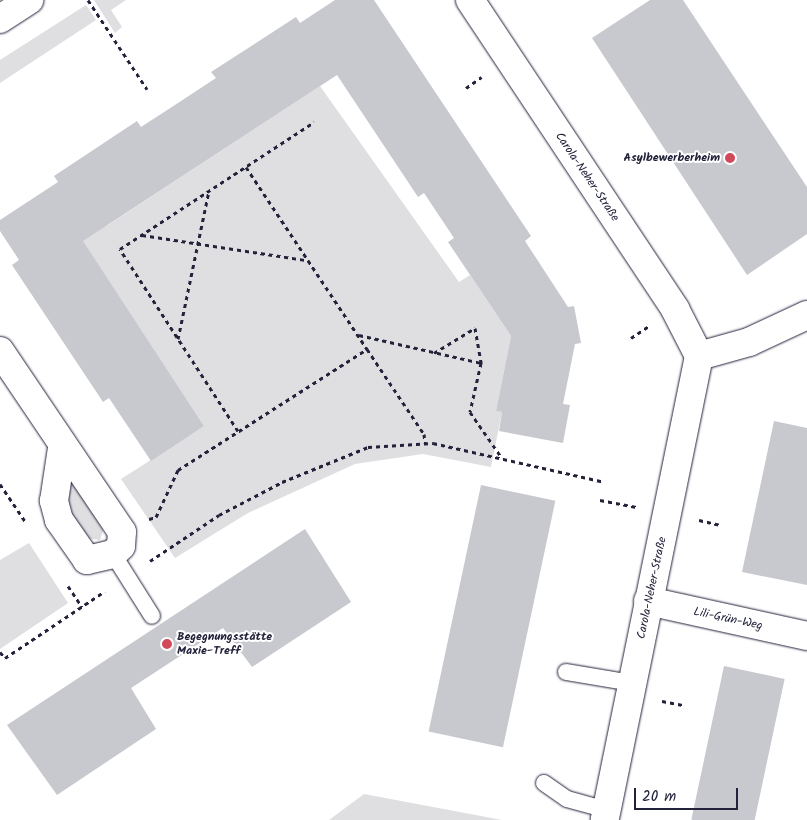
<!DOCTYPE html>
<html>
<head>
<meta charset="utf-8">
<style>
	body { margin:0 }
	#map { position:relative; width:807px; height:820px; overflow:hidden; background:#fff; font-family:Kalam,sans-serif }
	div>[style] { position:absolute }
	.green>* { inset:0; background:#dfdfe2 }
	.building>* { inset:0; background:#c8c8cf; transform-origin:0 0 }
	.path>* { height:3px; margin-top:-1.5px; transform-origin:0; background:repeating-linear-gradient(90deg,#22223b 0 4px,transparent 0 8px) }
	.roads { filter:drop-shadow(0 0 1px #22223b) drop-shadow(0 0 1px #22223b) }
	.service>* { height:16px; margin:-8px; padding:0 8px; transform-origin:8px; border-radius:8px; background:#fff }
	.minor>* { height:28px; margin:-14px; padding:0 14px; transform-origin:14px; border-radius:14px; background:#fff }
	.dots>* { width:14px; height:14px; translate:-50% -50%; box-sizing:border-box; border:2px solid #fff; border-radius:50% }
	span { translate:-50% -50%; white-space:nowrap; text-align:center; line-height:1.15; -webkit-text-stroke:4px #fff; paint-order:stroke }
	.poi-label { font-size:12px; color:#22223b; font-weight:700 }
	.right { translate:-100% -50%; text-align:right }
	.left { translate:0 -50%; text-align:left }
	.street-label { font-size:12px; color:#22223b }
	.scale { position:absolute; left:634px; top:788px; width:104px; height:22px; box-sizing:border-box; border:2px solid #22223b; border-top:0; padding-left:6px; font-size:15px; line-height:18px; white-space:nowrap; color:#22223b; -webkit-text-stroke:4px #fff; paint-order:stroke }
</style>
</head>
<body>
<div id="map">
	<div class="green">
		<i style="clip-path:polygon(94px 0,126px 0,111px 10px,122px 27px,115px 33px)"></i>
		<i style="clip-path:polygon(86px 5px,96px 20px,0 83px,0 60px)"></i>
		<i style="clip-path:polygon(320px 86px,459px 282px,470px 275px,511px 336px,496px 411px,502px 412px,491px 467px,423px 454px,355px 464px,248px 513px,175px 558px,121px 479px,204px 426px,76px 231px,108px 225px)"></i>
		<i style="clip-path:polygon(71px 474px,104px 528px,100px 540px,86px 538px,63px 505px)"></i>
		<i style="clip-path:polygon(29px 543px,68px 603px,0 649px,0 560px)"></i>
		<i style="clip-path:polygon(364px 794px,502px 820px,329px 820px)"></i>
	</div>
	<div class="building">
		<i style="clip-path:polygon(335px 0,374px 0,531px 236px,525px 241px,568px 307px,574px 306px,581px 343px,575px 344px,563px 404px,570px 405px,563px 443px,499px 431px,502px 412px,496px 411px,511px 336px,448px 242px,454px 238px,424px 193px,418px 197px,337px 75px,83px 241px,204px 426px,151px 461px,109px 398px,103px 402px,12px 265px,19px 260px,0 231px,0 220px,58px 182px,54px 176px,137px 121px,141px 127px,178px 103px,216px 78px,211px 72px,296px 17px,300px 23px)"></i>
		<i style="clip-path:polygon(650px 0,683px 0,807px 187px,807px 234px,747px 275px,592px 38px)"></i>
		<i style="clip-path:polygon(774px 421px,807px 428px,807px 585px,742px 572px)"></i>
		<i style="left:481px;top:485px;width:76px;height:252px;rotate:12deg"></i>
		<i style="clip-path:polygon(305px 529px,351px 602px,252px 667px,223px 628px,131px 688px,156px 729px,57px 795px,7px 725px)"></i>
		<i style="left:724px;top:666px;width:62px;height:157px;rotate:12deg"></i>
	</div>
	<div class="path">
		<i style="left:88px;top:0;width:107px;rotate:56.5deg"></i>
		<i style="left:466px;top:88px;width:19px;rotate:-35deg"></i>
		<i style="left:246px;top:167px;width:219px;rotate:56.4deg"></i>
		<i style="left:142px;top:235px;width:166px;rotate:8.7deg"></i>
		<i style="left:359px;top:335px;width:125px;rotate:12.9deg"></i>
		<i style="left:631px;top:338px;width:22px;rotate:-34deg"></i>
		<i style="left:178px;top:339px;width:151px;rotate:-78.2deg"></i>
		<i style="left:434px;top:353px;width:48px;rotate:-31.4deg"></i>
		<i style="left:475px;top:328px;width:36px;rotate:80deg"></i>
		<i style="left:481px;top:363px;width:50px;rotate:102.7deg"></i>
		<i style="left:470px;top:412px;width:56px;rotate:55.2deg"></i>
		<i style="left:238px;top:431px;width:217px;rotate:-123deg"></i>
		<i style="left:120px;top:249px;width:232px;rotate:-33.2deg"></i>
		<i style="left:0;top:484px;width:45px;rotate:56deg"></i>
		<i style="left:600px;top:500px;width:37px;rotate:11deg"></i>
		<i style="left:149px;top:519px;width:7px;rotate:-16deg"></i>
		<i style="left:156px;top:517px;width:52px;rotate:-64.9deg"></i>
		<i style="left:178px;top:470px;width:224px;rotate:-32.6deg"></i>
		<i style="left:367px;top:349px;width:102px;rotate:56.2deg"></i>
		<i style="left:424px;top:434px;width:9px;rotate:84deg"></i>
		<i style="left:699px;top:520px;width:22px;rotate:13deg"></i>
		<i style="left:150px;top:561px;width:83px;rotate:-33.7deg"></i>
		<i style="left:219px;top:515px;width:71px;rotate:-27.6deg"></i>
		<i style="left:282px;top:482px;width:93px;rotate:-22.1deg"></i>
		<i style="left:368px;top:447px;width:65px;rotate:-3.5deg"></i>
		<i style="left:433px;top:443px;width:175px;rotate:12.8deg"></i>
		<i style="left:68px;top:586px;width:25px;rotate:56deg"></i>
		<i style="left:0;top:652px;width:8px;rotate:50deg"></i>
		<i style="left:5px;top:658px;width:120px;rotate:-33.8deg"></i>
		<i style="left:662px;top:701px;width:21px;rotate:11deg"></i>
	</div>
	<div class="roads">
		<div class="service">
			<i style="left:113px;top:554px;width:73px;rotate:57.8deg"></i>
			<i style="left:566px;top:672px;width:67px;rotate:9.5deg"></i>
			<i style="left:544px;top:783px;width:28px;rotate:35deg"></i>
			<i style="left:567px;top:799px;width:41px;rotate:15.4deg"></i>
		</div>
		<div class="minor">
			<i style="left:470px;top:0;width:371px;rotate:56.4deg"></i>
			<i style="left:675px;top:309px;width:53px;rotate:62.9deg"></i>
			<i style="left:699px;top:356px;width:473px;rotate:101.5deg"></i>
			<i style="left:0;top:19px;width:35px;rotate:-33deg"></i>
			<i style="left:0;top:351px;width:218px;rotate:56deg"></i>
			<i style="left:122px;top:532px;width:14px;rotate:94deg"></i>
			<i style="left:121px;top:546px;width:11px;rotate:135deg"></i>
			<i style="left:113px;top:554px;width:27px;rotate:167deg"></i>
			<i style="left:87px;top:560px;width:49px;rotate:-125deg"></i>
			<i style="left:59px;top:520px;width:20px;rotate:-105deg"></i>
			<i style="left:54px;top:501px;width:54px;rotate:-81.4deg"></i>
			<i style="left:699px;top:356px;width:52px;rotate:-15.6deg"></i>
			<i style="left:749px;top:342px;width:64px;rotate:-25deg"></i>
			<i style="left:648px;top:601px;width:163px;rotate:12.4deg"></i>
		</div>
	</div>
	<div class="dots">
		<i style="left:730px;top:158px;background:#d1495b"></i>
		<i style="left:167px;top:644px;background:#d1495b"></i>
	</div>
	<div class="poi-label">
		<span class="right" style="left:720px;top:158px">Asylbewerberheim</span>
		<span class="left" style="left:177px;top:644px">Begegnungsstätte<br>Maxie-Treff</span>
	</div>
	<div class="street-label">
		<span style="left:587px;top:177px;rotate:56deg">Carola-Neher-Straße</span>
		<span style="left:652px;top:588px;rotate:-78deg">Carola-Neher-Straße</span>
		<span style="left:728px;top:619px;rotate:12deg">Lili-Grün-Weg</span>
	</div>
	<div class="scale">20 m</div>
</div>
</body>
</html>
